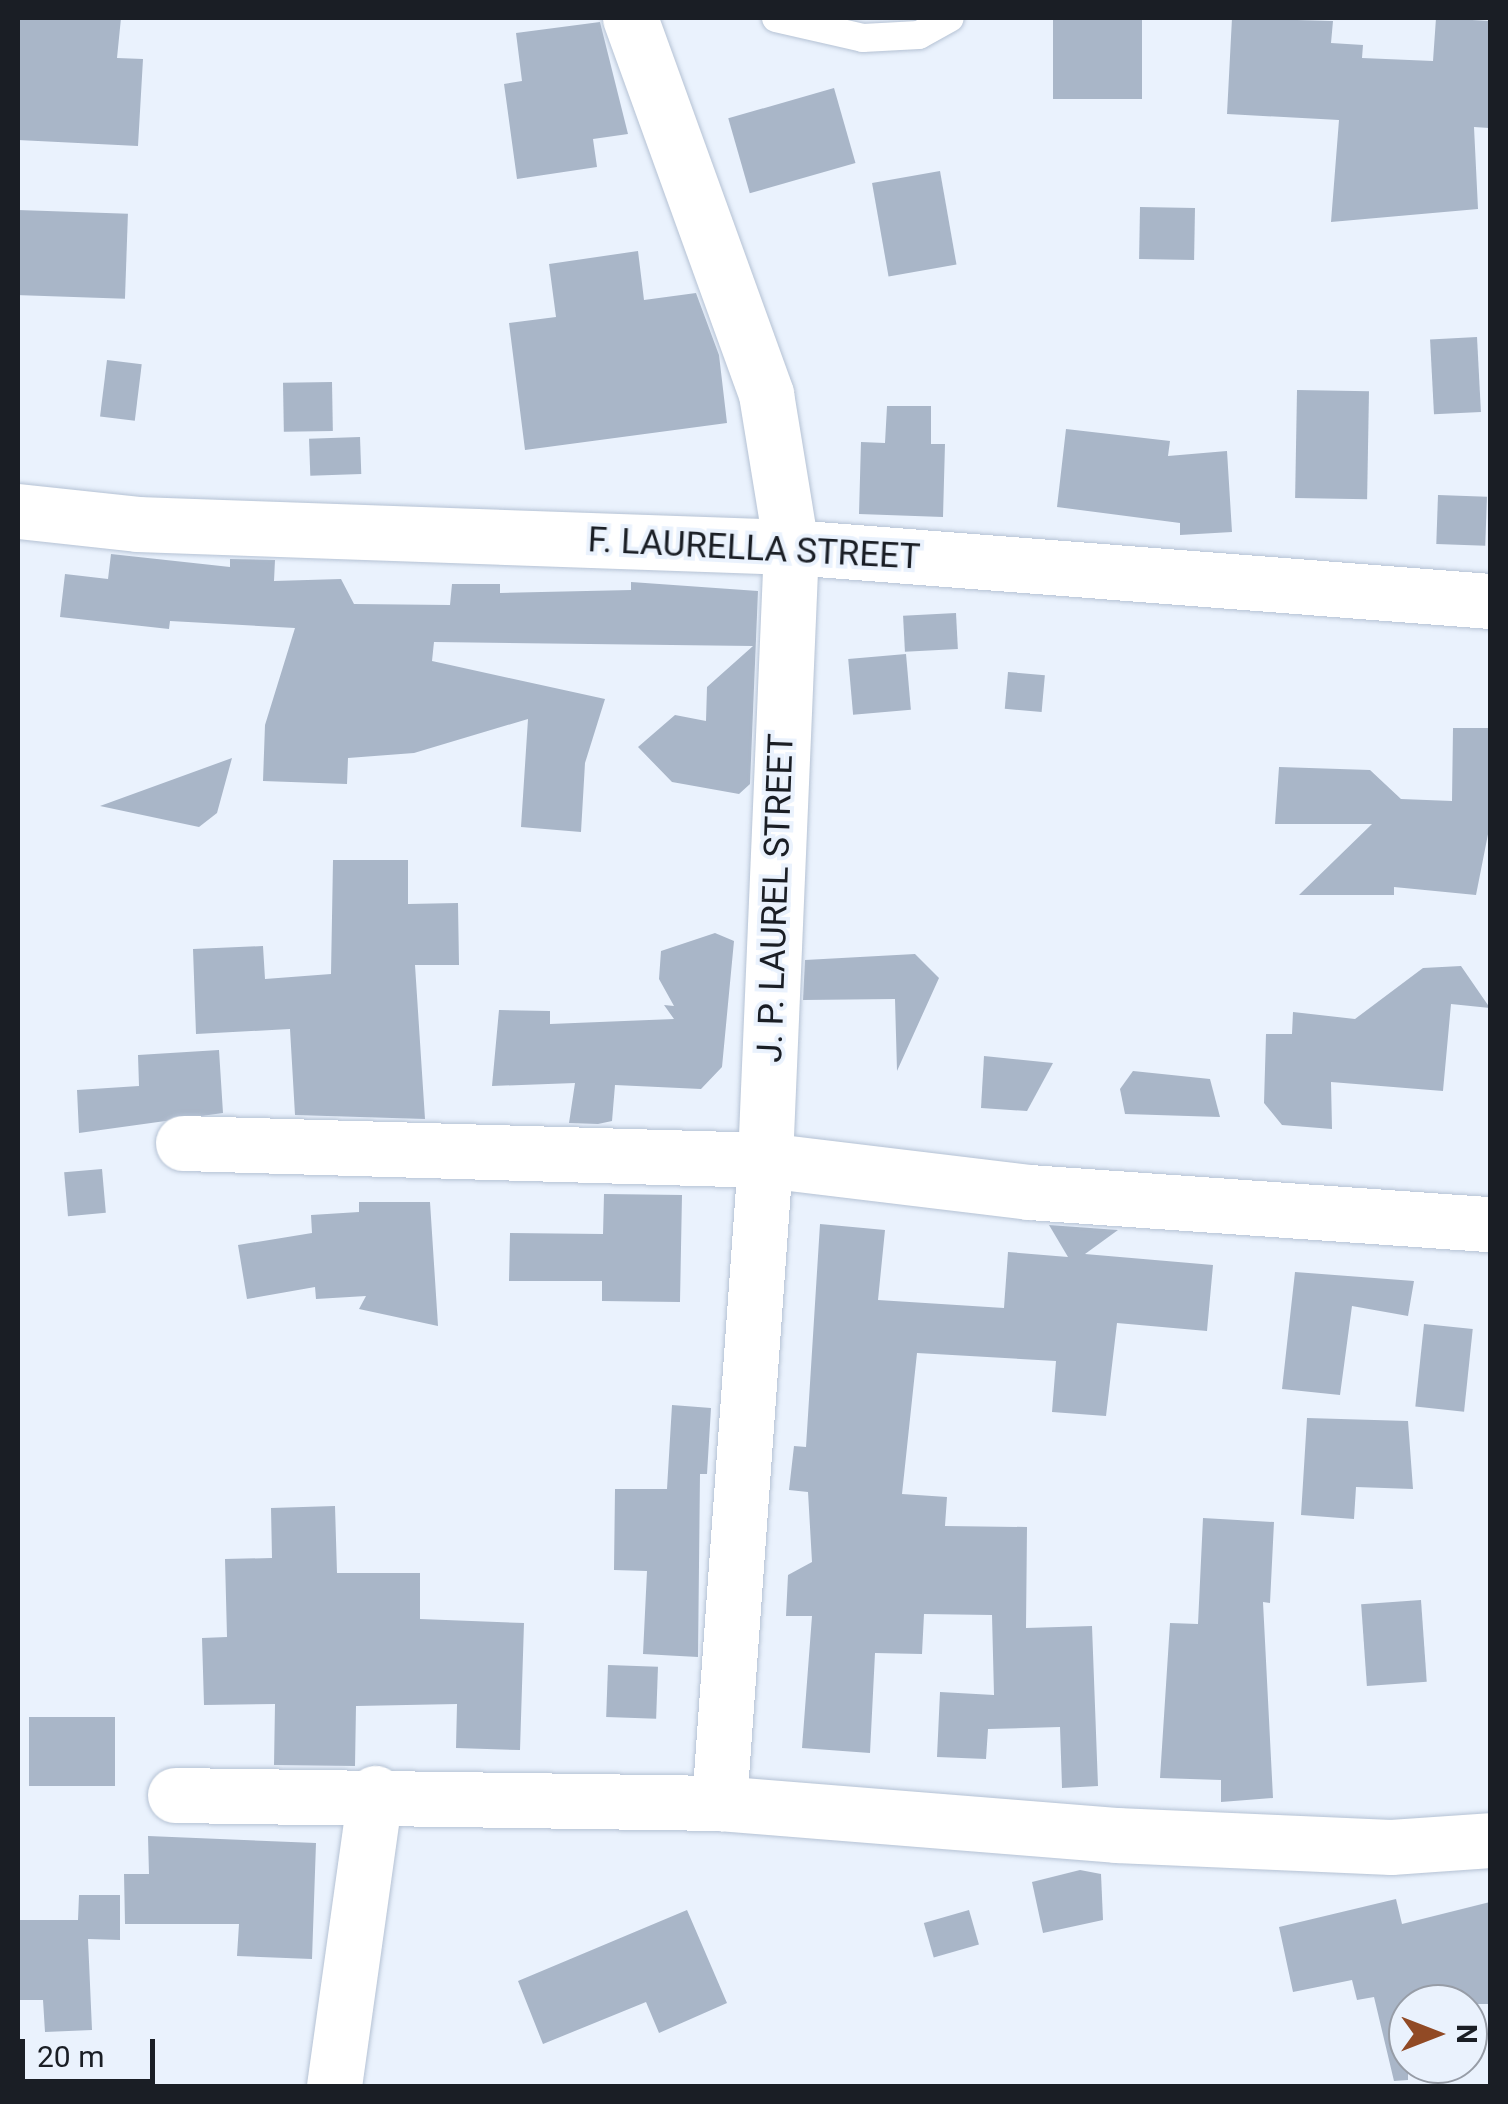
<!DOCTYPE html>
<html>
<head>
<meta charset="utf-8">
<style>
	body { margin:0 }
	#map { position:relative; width:1508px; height:2104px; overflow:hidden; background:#eaf2fd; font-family:Roboto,sans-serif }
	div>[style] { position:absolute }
	.building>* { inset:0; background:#a9b6c8; transform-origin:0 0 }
	.roads { filter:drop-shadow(0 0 2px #b5c2d4) drop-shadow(0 0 2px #b5c2d4) }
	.lane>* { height:28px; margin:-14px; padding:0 14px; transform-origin:14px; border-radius:14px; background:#fff }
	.street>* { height:55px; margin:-27.5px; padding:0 27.5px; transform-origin:27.5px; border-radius:27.5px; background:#fff }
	span { translate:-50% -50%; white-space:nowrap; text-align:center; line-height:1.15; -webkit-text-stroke:8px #eaf2fd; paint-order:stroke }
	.street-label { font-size:35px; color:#1a1e25 }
	.frame { position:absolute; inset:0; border:20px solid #1a1e25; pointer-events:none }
	.north { position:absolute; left:1388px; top:1984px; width:100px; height:100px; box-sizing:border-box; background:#eaf2fd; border:2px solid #979da7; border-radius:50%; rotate:90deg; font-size:28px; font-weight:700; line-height:40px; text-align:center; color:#1a1e25 }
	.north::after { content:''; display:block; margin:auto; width:35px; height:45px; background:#914a25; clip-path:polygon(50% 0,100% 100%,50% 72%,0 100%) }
	.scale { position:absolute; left:20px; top:2039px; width:135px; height:45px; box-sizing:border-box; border:5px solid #1a1e25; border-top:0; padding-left:12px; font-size:30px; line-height:35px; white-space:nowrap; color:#1a1e25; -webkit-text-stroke:8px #eaf2fd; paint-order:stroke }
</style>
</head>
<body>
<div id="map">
	<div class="building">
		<i style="clip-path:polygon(18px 18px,121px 18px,117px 58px,143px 59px,138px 146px,18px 140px)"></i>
		<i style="left:1053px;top:18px;width:89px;height:81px"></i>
		<i style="clip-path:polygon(1232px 18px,1333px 21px,1331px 43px,1363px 45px,1362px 58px,1433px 61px,1436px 18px,1490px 21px,1489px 128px,1474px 127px,1478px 209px,1331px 222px,1339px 120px,1227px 114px)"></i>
		<i style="clip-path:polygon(600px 22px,628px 134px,593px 139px,597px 167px,517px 179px,504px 84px,522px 81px,516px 33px)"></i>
		<i style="left:834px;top:88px;width:78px;height:110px;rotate:74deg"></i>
		<i style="left:940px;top:171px;width:95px;height:69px;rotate:80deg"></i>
		<i style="left:1140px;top:207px;width:55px;height:52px;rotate:1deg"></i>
		<i style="left:18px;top:210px;width:110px;height:85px;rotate:2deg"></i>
		<i style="clip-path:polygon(638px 251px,644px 300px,696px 293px,719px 355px,727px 423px,525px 450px,509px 323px,556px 317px,549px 264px)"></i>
		<i style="left:1477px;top:337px;width:75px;height:47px;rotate:87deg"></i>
		<i style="left:107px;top:360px;width:35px;height:57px;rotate:7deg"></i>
		<i style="left:332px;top:382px;width:49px;height:49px;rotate:89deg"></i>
		<i style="left:1297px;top:390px;width:72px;height:108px;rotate:1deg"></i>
		<i style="clip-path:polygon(887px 406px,931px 406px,931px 444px,945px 444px,943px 517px,859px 514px,861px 442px,885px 443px)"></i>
		<i style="clip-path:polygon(1066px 429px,1170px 441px,1168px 456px,1227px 451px,1232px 532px,1180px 535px,1180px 523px,1057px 507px)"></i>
		<i style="left:360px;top:437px;width:37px;height:51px;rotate:88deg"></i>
		<i style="left:1438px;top:495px;width:49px;height:49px;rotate:2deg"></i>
		<i style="clip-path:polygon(111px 554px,230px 567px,230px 559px,275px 560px,274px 581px,341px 579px,354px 604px,450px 605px,452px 584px,500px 584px,500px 593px,631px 590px,631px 582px,758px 591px,750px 784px,739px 794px,672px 782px,638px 747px,675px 715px,706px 721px,707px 687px,753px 646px,434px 642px,432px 661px,605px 699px,585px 763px,581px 832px,521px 827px,528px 719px,414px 753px,348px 758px,347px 784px,263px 781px,265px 725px,295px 628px,170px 621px,169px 629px,60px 617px,65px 574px,108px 579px)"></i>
		<i style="left:956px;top:613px;width:36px;height:53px;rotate:87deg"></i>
		<i style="left:906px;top:654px;width:56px;height:58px;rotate:85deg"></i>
		<i style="left:1008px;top:672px;width:37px;height:37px;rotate:5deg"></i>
		<i style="clip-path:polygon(1453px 728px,1490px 728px,1490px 824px,1476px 895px,1394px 887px,1394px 895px,1299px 895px,1372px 824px,1275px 824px,1279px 767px,1370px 770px,1401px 799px,1452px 801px)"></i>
		<i style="clip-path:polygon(232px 758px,217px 813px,199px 827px,100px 806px)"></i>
		<i style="clip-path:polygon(333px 860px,408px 860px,408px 904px,458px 903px,459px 965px,415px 965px,425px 1119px,295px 1115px,290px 1029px,196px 1034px,193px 949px,263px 946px,265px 979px,331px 974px)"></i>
		<i style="clip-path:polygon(715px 933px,734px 941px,722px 1067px,701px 1089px,615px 1085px,612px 1121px,598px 1124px,569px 1123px,575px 1083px,492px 1086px,499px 1010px,550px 1011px,550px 1024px,674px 1019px,664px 1005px,674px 1006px,659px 979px,661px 951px)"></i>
		<i style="clip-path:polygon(915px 954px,939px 978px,897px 1071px,895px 999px,803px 1000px,805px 960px)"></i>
		<i style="clip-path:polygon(1461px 966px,1490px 1008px,1451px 1004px,1443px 1091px,1331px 1082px,1332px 1129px,1282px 1125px,1264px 1103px,1266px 1034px,1292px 1034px,1293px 1012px,1355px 1019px,1423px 968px)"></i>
		<i style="clip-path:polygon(219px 1050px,223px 1113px,79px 1133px,77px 1090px,139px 1086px,138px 1055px)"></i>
		<i style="clip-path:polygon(984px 1056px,1053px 1063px,1027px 1111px,981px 1108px)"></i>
		<i style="clip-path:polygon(1133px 1071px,1210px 1079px,1220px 1117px,1125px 1114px,1120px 1089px)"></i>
		<i style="left:102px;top:1169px;width:44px;height:38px;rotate:85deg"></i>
		<i style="clip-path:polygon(604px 1194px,682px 1195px,680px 1302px,602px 1301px,602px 1281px,509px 1281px,510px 1233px,603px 1234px)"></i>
		<i style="clip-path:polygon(359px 1202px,430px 1202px,438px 1326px,359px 1309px,366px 1296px,316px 1299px,315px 1287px,247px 1299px,238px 1245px,312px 1233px,311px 1215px,359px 1212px)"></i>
		<i style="clip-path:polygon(820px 1224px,885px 1230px,878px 1300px,1004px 1308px,1008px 1252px,1068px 1257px,1049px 1225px,1118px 1230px,1085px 1254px,1213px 1265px,1207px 1331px,1117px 1323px,1106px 1416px,1052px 1412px,1056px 1361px,917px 1353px,902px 1494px,947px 1497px,945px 1526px,1027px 1527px,1026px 1628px,1092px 1626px,1098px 1786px,1062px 1788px,1060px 1727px,988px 1729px,986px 1759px,937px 1757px,940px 1692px,994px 1695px,992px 1615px,924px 1614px,922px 1654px,875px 1653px,870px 1753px,802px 1748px,812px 1616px,786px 1616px,788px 1575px,812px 1562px,808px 1492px,789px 1490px,794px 1446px,806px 1447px)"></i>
		<i style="clip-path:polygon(1295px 1272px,1414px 1281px,1408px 1316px,1352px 1306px,1340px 1395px,1282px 1389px)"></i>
		<i style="left:1424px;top:1324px;width:49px;height:83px;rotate:6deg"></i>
		<i style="clip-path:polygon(672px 1405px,711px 1408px,707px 1474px,700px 1474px,698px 1657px,643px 1654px,647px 1571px,614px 1570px,615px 1489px,667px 1489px)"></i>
		<i style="clip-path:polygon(1307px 1418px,1408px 1421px,1413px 1489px,1356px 1487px,1354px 1519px,1301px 1515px)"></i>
		<i style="clip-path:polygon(335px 1506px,337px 1573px,420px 1573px,420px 1619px,524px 1623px,520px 1750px,456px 1748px,457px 1704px,356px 1706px,355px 1766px,274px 1765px,275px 1704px,204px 1705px,202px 1638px,227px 1637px,225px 1559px,272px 1558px,271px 1508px)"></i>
		<i style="clip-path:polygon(1203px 1518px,1274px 1522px,1270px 1603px,1263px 1602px,1273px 1798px,1221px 1802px,1221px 1780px,1160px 1778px,1170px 1623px,1198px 1624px)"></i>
		<i style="left:1421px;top:1600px;width:82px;height:60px;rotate:86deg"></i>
		<i style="left:608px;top:1665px;width:50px;height:52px;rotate:2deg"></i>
		<i style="left:115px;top:1717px;width:69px;height:86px;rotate:90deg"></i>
		<i style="clip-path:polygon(148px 1836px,316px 1843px,312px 1959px,237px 1956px,239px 1924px,125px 1924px,124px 1874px,149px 1874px)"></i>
		<i style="clip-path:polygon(1080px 1870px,1101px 1874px,1103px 1920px,1043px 1933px,1032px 1882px)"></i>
		<i style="clip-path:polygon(79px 1895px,120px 1895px,120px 1940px,88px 1939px,92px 2030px,45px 2032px,43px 2000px,18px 2000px,18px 1920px,78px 1920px)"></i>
		<i style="clip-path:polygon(1396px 1899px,1402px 1924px,1490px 1902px,1490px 2004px,1408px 2004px,1408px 2080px,1394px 2081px,1374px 1997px,1357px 2000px,1352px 1980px,1293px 1992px,1279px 1927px)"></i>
		<i style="clip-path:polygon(687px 1910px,727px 2003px,659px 2033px,646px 2002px,543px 2044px,518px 1981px)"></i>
		<i style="left:969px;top:1910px;width:36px;height:47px;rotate:74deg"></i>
	</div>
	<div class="roads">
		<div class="lane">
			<i style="left:776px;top:18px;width:89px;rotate:12.9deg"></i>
			<i style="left:863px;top:38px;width:56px;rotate:-3.1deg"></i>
			<i style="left:919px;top:35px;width:35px;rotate:-29deg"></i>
		</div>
		<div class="street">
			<i style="left:630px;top:18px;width:400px;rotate:70.1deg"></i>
			<i style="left:766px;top:394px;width:155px;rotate:80.7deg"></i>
			<i style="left:791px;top:547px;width:614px;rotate:92.43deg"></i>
			<i style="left:765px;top:1160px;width:645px;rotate:94.09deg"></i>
			<i style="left:18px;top:511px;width:120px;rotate:6.2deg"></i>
			<i style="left:137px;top:524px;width:654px;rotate:2.01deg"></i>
			<i style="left:791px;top:547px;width:701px;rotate:4.42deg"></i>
			<i style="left:183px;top:1143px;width:582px;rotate:1.67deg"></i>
			<i style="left:765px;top:1160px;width:266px;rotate:6.9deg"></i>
			<i style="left:1029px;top:1192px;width:462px;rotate:4deg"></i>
			<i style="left:175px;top:1795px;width:544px;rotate:0.84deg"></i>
			<i style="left:719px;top:1803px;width:398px;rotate:4.6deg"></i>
			<i style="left:1116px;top:1835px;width:275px;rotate:2.5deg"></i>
			<i style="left:1391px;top:1847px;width:99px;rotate:-4deg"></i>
			<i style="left:334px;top:2086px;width:296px;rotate:-82deg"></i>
		</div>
	</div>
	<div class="street-label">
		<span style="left:754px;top:549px;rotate:3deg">F. LAURELLA STREET</span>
		<span style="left:776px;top:898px;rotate:-88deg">J. P. LAUREL STREET</span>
	</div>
	<div class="frame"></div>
	<div class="north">N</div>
	<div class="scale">20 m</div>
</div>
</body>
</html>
